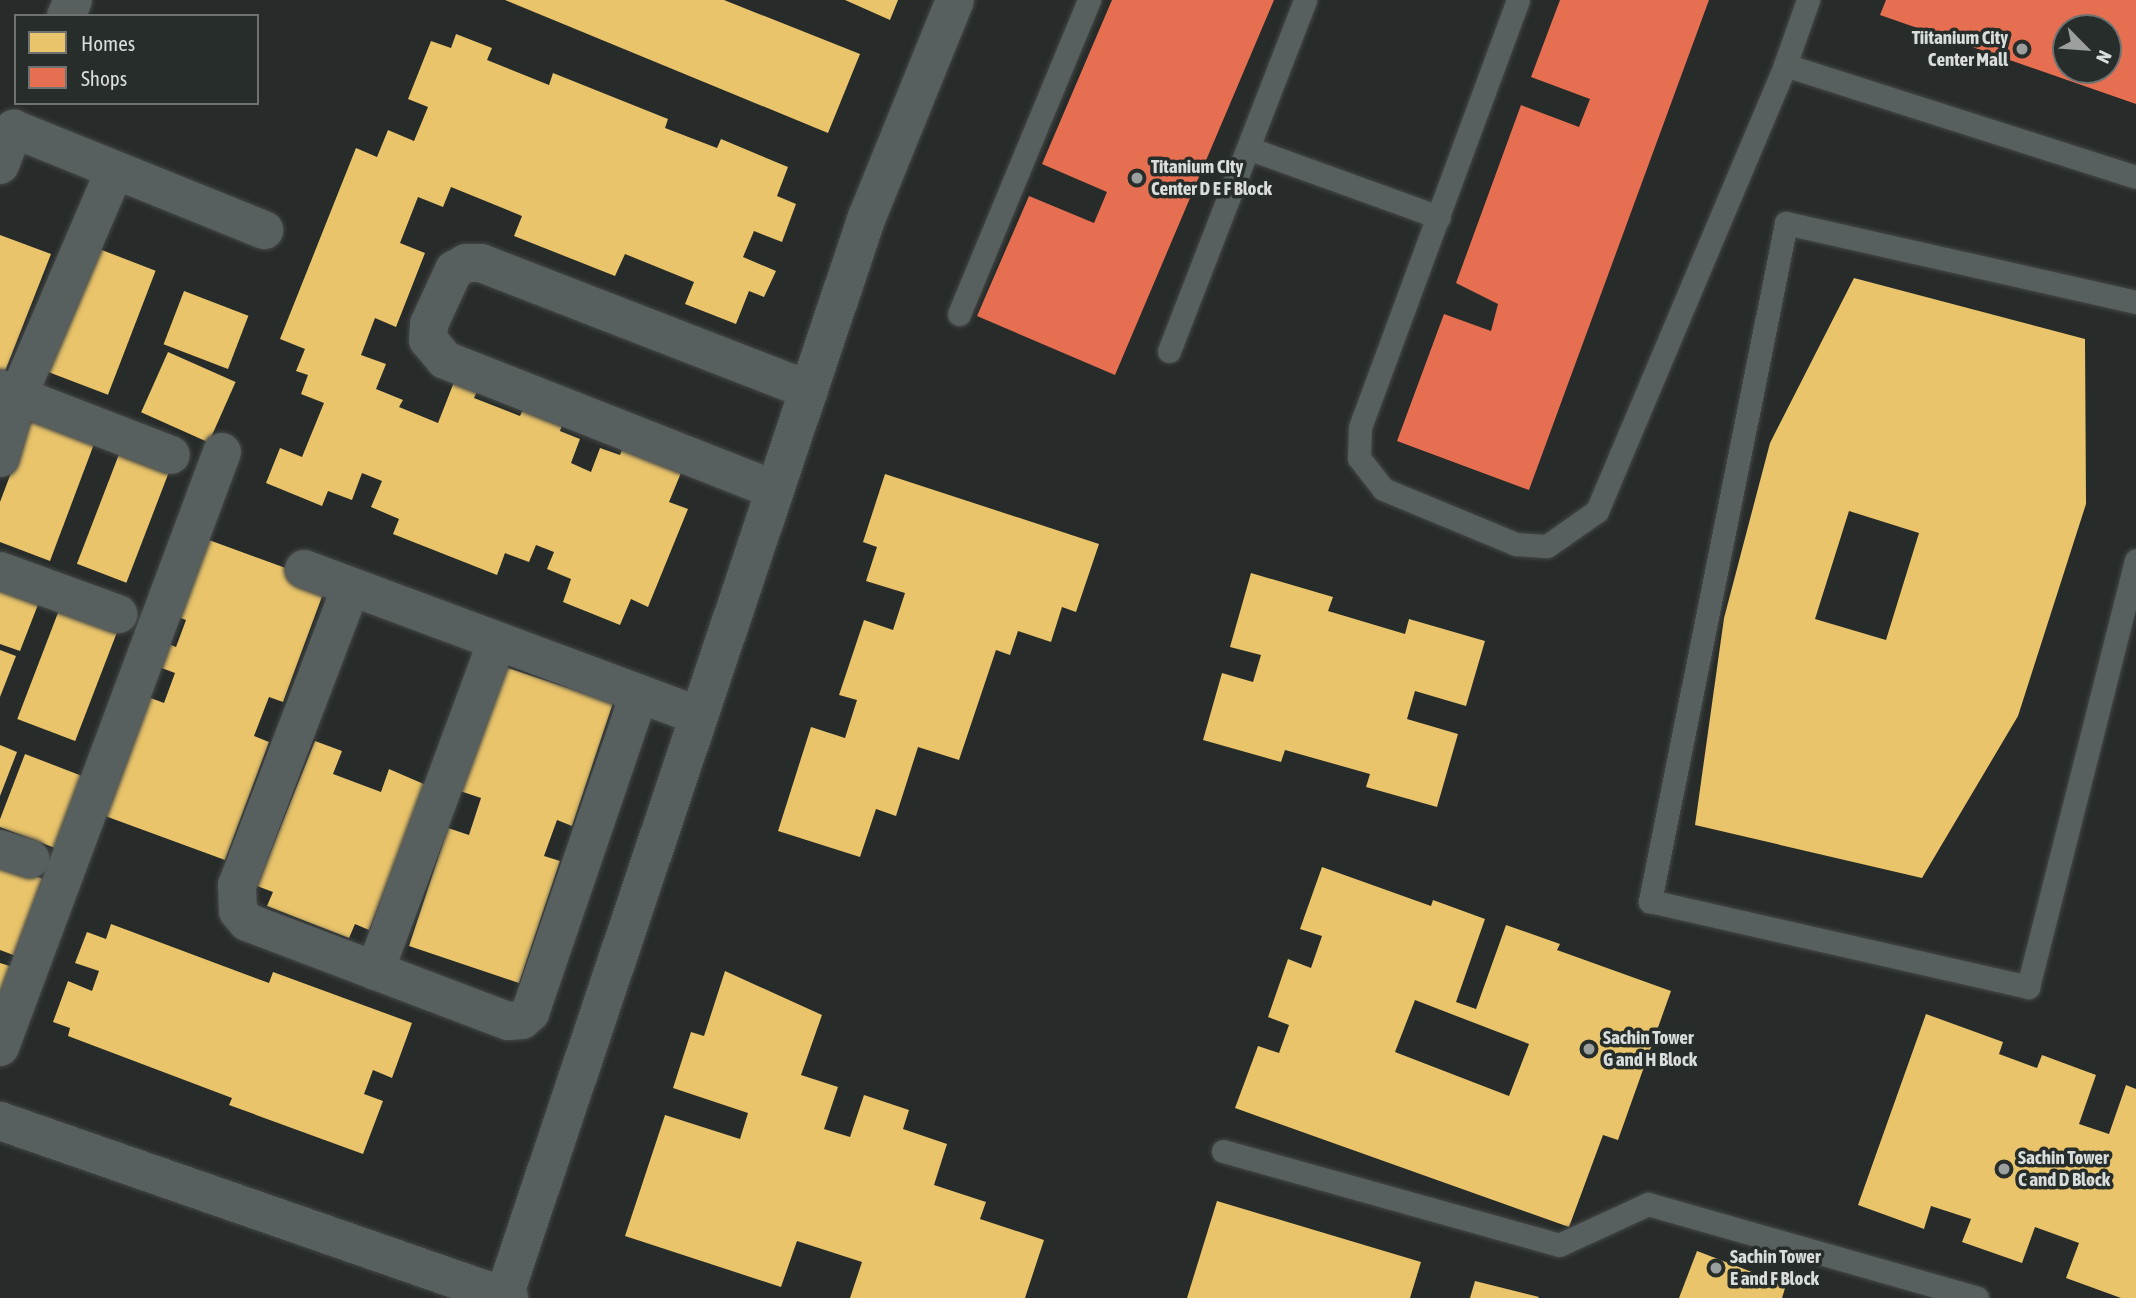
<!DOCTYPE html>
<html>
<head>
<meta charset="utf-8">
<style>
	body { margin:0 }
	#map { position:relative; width:2136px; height:1298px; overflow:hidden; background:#272c2a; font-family:"Asap Condensed",sans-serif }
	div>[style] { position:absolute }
	.homes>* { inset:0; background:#e9c46a; transform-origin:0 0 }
	.shops>* { inset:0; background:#e76f51 }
	.roads { filter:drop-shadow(0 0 2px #444746) drop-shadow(0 0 2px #444746) }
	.lane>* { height:23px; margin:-11.5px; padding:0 11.5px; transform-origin:11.5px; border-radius:11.5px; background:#57605e }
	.street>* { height:38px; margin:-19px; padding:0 19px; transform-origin:19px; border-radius:19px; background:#57605e }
	.dots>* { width:19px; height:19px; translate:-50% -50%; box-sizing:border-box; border:4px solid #262d2b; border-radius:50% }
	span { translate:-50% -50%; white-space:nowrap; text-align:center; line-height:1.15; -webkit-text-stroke:7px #262d2b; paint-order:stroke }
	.poi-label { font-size:19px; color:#d9dddc; font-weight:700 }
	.right { translate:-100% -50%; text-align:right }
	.left { translate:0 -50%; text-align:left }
	.legend { position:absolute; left:14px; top:14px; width:245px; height:91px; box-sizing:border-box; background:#262d2b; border:2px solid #6e7372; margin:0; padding:9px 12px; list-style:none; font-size:21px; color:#d9dddc }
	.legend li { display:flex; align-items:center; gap:14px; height:35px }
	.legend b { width:35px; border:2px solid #6e7372 }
	.north { position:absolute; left:2052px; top:14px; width:70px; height:70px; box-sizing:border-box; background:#262d2b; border:2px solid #6e7372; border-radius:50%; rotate:115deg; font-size:19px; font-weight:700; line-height:28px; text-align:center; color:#d9dddc }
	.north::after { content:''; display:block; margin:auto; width:24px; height:32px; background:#9b9f9e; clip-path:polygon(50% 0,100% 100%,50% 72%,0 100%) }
</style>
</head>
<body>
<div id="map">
	<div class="homes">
		<i style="clip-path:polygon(505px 0,724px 0,860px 54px,828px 133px)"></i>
		<i style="clip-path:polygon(845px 0,898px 0,890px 20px)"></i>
		<i style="clip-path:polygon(456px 34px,492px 48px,487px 60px,549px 85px,553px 73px,668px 119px,665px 128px,717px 148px,721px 139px,788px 167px,777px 196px,796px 204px,782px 242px,754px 231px,743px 257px,776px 271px,764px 297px,749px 291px,736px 324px,685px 304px,694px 282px,625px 254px,615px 276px,514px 236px,522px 216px,451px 187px,443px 207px,418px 197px,400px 243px,425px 253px,396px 327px,375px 318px,361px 355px,386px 364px,376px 389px,403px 400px,399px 407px,438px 423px,456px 377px,479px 387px,474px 398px,520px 416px,525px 405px,564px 420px,560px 431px,580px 439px,571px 463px,591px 472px,600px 448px,620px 455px,624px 444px,683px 468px,669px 502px,688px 509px,648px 607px,631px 599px,620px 625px,563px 602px,571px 579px,547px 569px,554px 552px,536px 545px,529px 562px,505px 553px,497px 575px,393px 534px,399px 519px,371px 507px,382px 481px,362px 473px,352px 500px,328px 491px,322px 506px,266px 483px,280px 448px,302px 457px,324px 403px,301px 394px,308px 375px,296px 371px,305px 349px,280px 339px,356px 148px,377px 157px,388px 130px,414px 141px,428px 107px,408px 99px,431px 41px,451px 48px)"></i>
		<i style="clip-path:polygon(0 235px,51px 254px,0 384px)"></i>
		<i style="left:94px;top:247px;width:66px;height:133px;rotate:21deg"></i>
		<i style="clip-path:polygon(evenodd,1854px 278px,2085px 339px,2086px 504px,2018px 716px,1922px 878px,1695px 825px,1724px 618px,1770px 443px,1854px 278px,1849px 511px,1919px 533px,1886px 640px,1815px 619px,1849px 511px)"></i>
		<i style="left:184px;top:291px;width:69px;height:57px;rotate:21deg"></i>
		<i style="left:168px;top:352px;width:74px;height:66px;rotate:24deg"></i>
		<i style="clip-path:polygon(31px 420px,94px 444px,50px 561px,0 542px,0 502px)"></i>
		<i style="left:121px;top:449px;width:53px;height:123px;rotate:21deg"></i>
		<i style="clip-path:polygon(885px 474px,1099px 544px,1076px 612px,1062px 607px,1051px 642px,1018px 631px,1010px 655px,996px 650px,959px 760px,918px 747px,896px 816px,876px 809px,860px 857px,778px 831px,811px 727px,845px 738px,857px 700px,839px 695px,864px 620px,893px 630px,905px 593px,866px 581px,877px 547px,863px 542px)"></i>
		<i style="clip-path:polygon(198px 536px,327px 583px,283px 702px,269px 697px,254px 736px,269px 742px,225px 860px,97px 813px,140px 694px,164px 703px,175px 673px,151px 664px,159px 640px,176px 647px,186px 620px,169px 614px)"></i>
		<i style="clip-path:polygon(1251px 573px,1333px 597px,1328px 611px,1405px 634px,1409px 619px,1485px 641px,1466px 706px,1415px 691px,1407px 719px,1458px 734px,1437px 807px,1366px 787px,1370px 774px,1285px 750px,1281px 762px,1203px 740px,1222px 673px,1253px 682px,1261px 655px,1230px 647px)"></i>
		<i style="clip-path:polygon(0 587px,39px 602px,20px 651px,0 644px)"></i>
		<i style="left:61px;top:605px;width:62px;height:122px;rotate:21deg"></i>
		<i style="clip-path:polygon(0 650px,16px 656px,0 697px)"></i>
		<i style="clip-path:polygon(502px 666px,613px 703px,572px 826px,557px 820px,544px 856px,560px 861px,519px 983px,409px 946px,448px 828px,469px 835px,481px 798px,460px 791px)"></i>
		<i style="clip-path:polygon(315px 741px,342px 751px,333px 774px,381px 792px,389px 769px,426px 785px,369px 930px,355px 924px,349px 938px,267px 906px,273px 892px,257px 886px)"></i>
		<i style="clip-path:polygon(0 745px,17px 752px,0 796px)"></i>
		<i style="left:25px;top:754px;width:66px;height:77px;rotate:21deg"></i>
		<i style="clip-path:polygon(0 862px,54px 883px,24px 959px,0 950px)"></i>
		<i style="clip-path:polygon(evenodd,1322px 867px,1431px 906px,1433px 900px,1485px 919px,1456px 1002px,1476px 1009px,1506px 925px,1560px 944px,1557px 950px,1671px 991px,1618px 1140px,1603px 1135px,1569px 1227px,1235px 1108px,1258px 1046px,1279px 1053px,1289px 1025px,1268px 1017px,1288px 959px,1311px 968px,1322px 936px,1300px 929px,1322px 867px,1415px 1000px,1529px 1044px,1509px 1096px,1395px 1052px,1415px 1000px)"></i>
		<i style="clip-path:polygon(111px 924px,269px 983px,273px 972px,412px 1023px,392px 1078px,373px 1070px,364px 1094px,383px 1101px,363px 1154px,229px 1105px,232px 1098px,68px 1036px,70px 1028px,53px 1022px,68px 981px,92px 991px,99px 971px,75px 963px,87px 932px,106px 939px)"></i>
		<i style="clip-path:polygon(0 963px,16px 968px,0 1011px)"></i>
		<i style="clip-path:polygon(725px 971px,822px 1015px,801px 1075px,838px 1087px,824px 1129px,850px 1137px,864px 1095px,909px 1110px,903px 1129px,947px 1144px,934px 1185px,986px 1202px,980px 1219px,1044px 1240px,1025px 1298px,850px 1298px,862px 1262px,797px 1241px,781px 1287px,625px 1236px,665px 1115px,740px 1139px,748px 1113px,673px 1088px,691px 1032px,704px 1036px)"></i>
		<i style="clip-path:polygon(1926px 1014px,2003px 1042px,1999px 1054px,2037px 1068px,2042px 1055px,2096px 1075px,2079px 1124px,2109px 1134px,2126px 1085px,2136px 1089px,2136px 1298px,2121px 1298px,2066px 1278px,2079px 1243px,2035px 1227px,2022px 1263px,1962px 1242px,1971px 1219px,1931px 1206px,1924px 1229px,1858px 1205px)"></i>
		<i style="clip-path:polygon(1217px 1201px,1421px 1262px,1410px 1298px,1187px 1298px)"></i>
		<i style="clip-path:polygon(1697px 1251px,1786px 1285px,1782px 1298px,1679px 1298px)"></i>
		<i style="clip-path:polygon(1475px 1281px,1539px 1297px,1538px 1298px,1470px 1298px)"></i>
	</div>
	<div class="shops">
		<i style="clip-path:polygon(1112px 0,1274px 0,1115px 375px,977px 316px,1029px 196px,1094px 223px,1107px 192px,1042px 164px)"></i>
		<i style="clip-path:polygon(1560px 0,1709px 0,1529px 490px,1397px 441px,1444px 314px,1491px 331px,1498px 304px,1456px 283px,1521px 105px,1579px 127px,1590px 99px,1531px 77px)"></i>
		<i style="clip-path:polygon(evenodd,1886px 0,2136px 0,2136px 104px,1880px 15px,1886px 0,2066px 28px,2108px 28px,2108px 70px,2066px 70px,2066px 28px)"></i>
	</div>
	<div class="roads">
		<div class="lane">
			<i style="left:1518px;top:0;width:456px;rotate:110.3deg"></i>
			<i style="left:1360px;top:428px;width:30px;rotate:92deg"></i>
			<i style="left:1359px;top:458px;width:39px;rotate:52deg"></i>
			<i style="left:1383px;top:489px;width:144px;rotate:22.5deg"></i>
			<i style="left:1516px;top:544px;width:31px;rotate:4deg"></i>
			<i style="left:1547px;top:546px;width:61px;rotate:-35deg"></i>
			<i style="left:1597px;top:511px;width:484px;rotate:-67.1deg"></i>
			<i style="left:1785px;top:65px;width:69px;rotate:-70.5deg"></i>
			<i style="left:1785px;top:65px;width:368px;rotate:17.7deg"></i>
			<i style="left:1248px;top:148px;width:203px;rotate:19.9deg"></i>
			<i style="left:2136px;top:302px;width:359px;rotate:-167.3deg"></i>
			<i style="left:1786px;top:223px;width:692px;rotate:101.34deg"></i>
			<i style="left:1650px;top:901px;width:388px;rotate:12.8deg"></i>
			<i style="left:2028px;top:987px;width:440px;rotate:-75.8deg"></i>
			<i style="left:959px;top:314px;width:340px;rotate:-67.5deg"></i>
			<i style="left:1169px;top:351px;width:376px;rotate:-68.8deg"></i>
			<i style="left:1223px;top:1151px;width:349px;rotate:15.6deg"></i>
			<i style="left:1559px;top:1245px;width:98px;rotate:-24.7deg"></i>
			<i style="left:1648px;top:1204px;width:342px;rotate:15.9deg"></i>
		</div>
		<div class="street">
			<i style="left:66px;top:16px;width:17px;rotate:-66deg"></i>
			<i style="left:0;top:165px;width:39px;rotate:-69deg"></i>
			<i style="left:14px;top:129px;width:270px;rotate:22deg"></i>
			<i style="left:0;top:389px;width:183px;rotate:21.1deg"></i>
			<i style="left:0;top:458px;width:65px;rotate:-73.8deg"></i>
			<i style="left:18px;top:396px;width:244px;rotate:-66.8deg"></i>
			<i style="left:775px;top:490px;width:355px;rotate:-158.5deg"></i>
			<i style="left:445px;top:360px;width:26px;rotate:-130deg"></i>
			<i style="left:428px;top:340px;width:16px;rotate:-86deg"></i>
			<i style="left:429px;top:324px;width:60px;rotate:-65.2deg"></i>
			<i style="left:454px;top:270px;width:14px;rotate:-30deg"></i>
			<i style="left:466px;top:263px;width:15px"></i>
			<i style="left:481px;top:263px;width:352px;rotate:21.2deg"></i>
			<i style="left:304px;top:569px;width:421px;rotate:20.4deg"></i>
			<i style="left:0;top:571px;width:126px;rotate:20deg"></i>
			<i style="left:351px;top:587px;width:319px;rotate:110.9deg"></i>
			<i style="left:237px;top:885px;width:26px;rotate:88deg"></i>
			<i style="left:238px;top:911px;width:14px;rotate:51deg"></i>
			<i style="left:247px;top:922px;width:279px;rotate:20.8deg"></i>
			<i style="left:508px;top:1021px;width:14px;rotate:-4deg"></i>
			<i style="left:522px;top:1020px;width:11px;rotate:-41deg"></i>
			<i style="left:530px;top:1013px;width:337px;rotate:-71.1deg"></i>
			<i style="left:0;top:849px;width:32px;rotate:18deg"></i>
			<i style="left:375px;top:971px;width:351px;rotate:-69.7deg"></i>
			<i style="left:0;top:1047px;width:635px;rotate:-69.54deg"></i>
			<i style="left:0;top:1121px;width:539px;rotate:19.17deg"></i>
			<i style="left:504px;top:1296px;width:1138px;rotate:-71.41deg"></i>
			<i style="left:867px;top:217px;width:234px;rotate:-67.9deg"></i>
		</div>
	</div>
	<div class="dots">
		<i style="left:2022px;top:49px;background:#9b9f9e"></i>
		<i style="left:1137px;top:178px;background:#9b9f9e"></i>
		<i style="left:1589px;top:1049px;background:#9b9f9e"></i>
		<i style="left:2004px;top:1169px;background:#9b9f9e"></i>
		<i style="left:1716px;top:1268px;background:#9b9f9e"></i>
	</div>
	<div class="poi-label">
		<span class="right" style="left:2008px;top:49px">Tiitanium City<br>Center Mall</span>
		<span class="left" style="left:1151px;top:178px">Titanium CIty<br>Center D E F Block</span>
		<span class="left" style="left:1603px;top:1049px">Sachin Tower<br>G and H Block</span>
		<span class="left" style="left:2018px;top:1169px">Sachin Tower<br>C and D Block</span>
		<span class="left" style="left:1730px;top:1268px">Sachin Tower<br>E and F Block</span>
	</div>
	<ul class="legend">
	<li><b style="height:19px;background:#e9c46a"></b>Homes</li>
	<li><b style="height:19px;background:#e76f51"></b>Shops</li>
	</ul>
	<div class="north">N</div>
</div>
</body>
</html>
